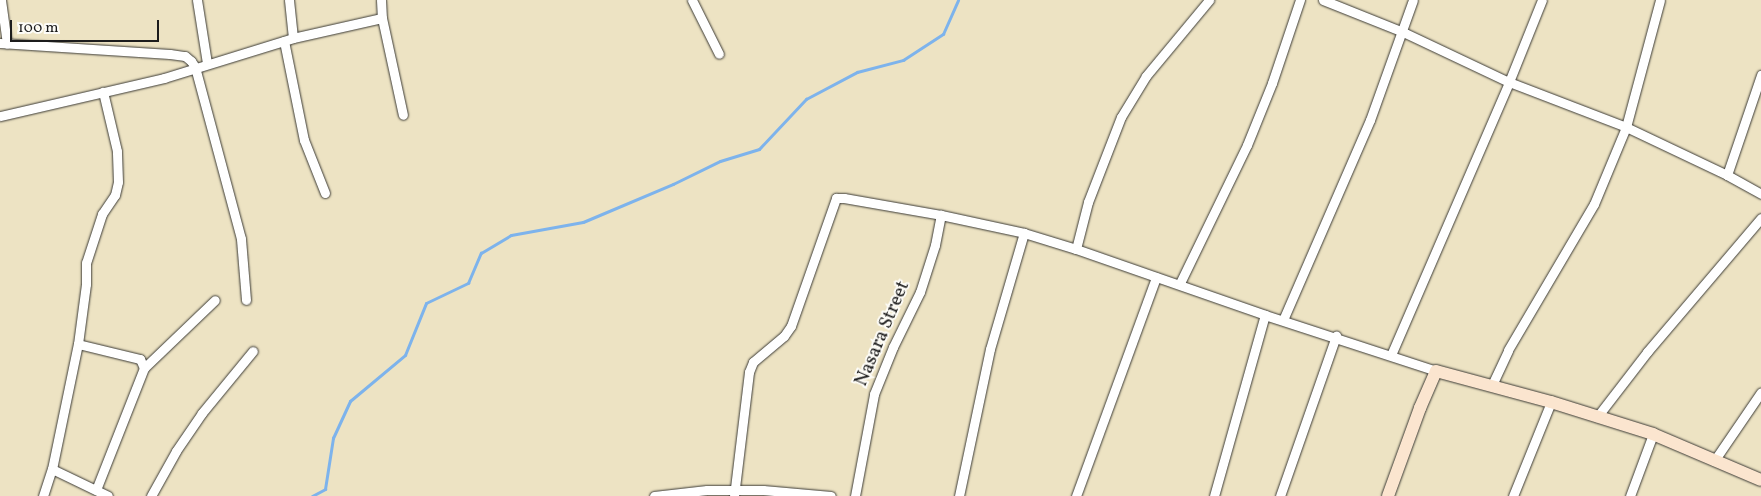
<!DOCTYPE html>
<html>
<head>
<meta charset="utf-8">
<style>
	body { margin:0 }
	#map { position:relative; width:1761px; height:496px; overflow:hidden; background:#ede3c3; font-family:Vollkorn,serif }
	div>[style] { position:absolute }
	.stream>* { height:3px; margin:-1.5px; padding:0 1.5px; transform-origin:1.5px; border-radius:1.5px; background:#7db3ec }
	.roads { filter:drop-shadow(0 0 1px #3b3a35) drop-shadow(0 0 1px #3b3a35) }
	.street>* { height:9px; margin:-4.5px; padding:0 4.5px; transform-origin:4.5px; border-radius:4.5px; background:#fff }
	.secondary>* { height:12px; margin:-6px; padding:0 6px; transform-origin:6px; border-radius:6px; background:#fbe5cf }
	span { translate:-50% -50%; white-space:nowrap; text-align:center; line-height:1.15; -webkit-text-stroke:4px #fdfcf7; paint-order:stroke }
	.street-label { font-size:19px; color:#1c1c1c }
	.scale { position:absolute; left:10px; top:20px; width:149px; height:22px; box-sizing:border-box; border:2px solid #1c1c1c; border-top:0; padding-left:6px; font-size:15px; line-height:18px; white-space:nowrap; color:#1c1c1c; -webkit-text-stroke:4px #fdfcf7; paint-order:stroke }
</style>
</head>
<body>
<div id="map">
	<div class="stream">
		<i style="left:312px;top:496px;width:15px;rotate:-28deg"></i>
		<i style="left:325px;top:489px;width:52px;rotate:-81.1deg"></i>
		<i style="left:333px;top:438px;width:41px;rotate:-65.3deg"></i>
		<i style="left:350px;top:401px;width:72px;rotate:-39.9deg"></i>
		<i style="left:405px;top:355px;width:56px;rotate:-68deg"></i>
		<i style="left:426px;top:303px;width:47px;rotate:-25.5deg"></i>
		<i style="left:468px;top:283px;width:33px;rotate:-67deg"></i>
		<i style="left:481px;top:253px;width:35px;rotate:-31deg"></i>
		<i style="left:511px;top:235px;width:73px;rotate:-10.2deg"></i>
		<i style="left:583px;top:222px;width:98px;rotate:-22.9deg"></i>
		<i style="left:673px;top:184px;width:52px;rotate:-26.1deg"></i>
		<i style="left:720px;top:161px;width:41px;rotate:-17.1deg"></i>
		<i style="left:759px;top:149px;width:69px;rotate:-46.8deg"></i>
		<i style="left:806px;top:99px;width:58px;rotate:-27.9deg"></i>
		<i style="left:857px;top:72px;width:48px;rotate:-14.6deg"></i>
		<i style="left:903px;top:60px;width:48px;rotate:-33deg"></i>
		<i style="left:943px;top:34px;width:37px;rotate:-66deg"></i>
	</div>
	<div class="roads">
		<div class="street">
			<i style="left:1px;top:0;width:44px;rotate:82.2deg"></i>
			<i style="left:197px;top:0;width:64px;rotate:81deg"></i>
			<i style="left:289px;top:0;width:38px;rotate:84deg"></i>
			<i style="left:381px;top:0;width:18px;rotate:87deg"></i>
			<i style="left:382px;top:18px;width:99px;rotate:77.8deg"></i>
			<i style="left:692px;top:0;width:60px;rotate:63.4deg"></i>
			<i style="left:1323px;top:0;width:86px;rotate:21.8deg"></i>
			<i style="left:1403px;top:32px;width:117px;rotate:25.3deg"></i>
			<i style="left:1509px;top:82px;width:125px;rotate:21deg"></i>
			<i style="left:1626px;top:127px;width:112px;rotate:25.4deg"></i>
			<i style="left:1727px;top:175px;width:39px;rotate:29deg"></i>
			<i style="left:284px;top:41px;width:101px;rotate:78.6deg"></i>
			<i style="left:304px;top:140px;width:57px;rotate:68.4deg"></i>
			<i style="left:0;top:43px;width:170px;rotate:3.7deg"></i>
			<i style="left:170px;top:54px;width:15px;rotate:8deg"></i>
			<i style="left:185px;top:56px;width:8px;rotate:40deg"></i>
			<i style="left:191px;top:61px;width:7px;rotate:56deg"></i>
			<i style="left:195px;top:67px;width:178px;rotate:75deg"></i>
			<i style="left:241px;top:239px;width:61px;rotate:85.3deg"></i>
			<i style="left:0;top:116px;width:168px;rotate:-13deg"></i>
			<i style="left:164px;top:78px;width:135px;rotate:-17.2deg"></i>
			<i style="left:293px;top:38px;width:91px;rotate:-12.7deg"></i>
			<i style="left:1727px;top:175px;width:106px;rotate:-71.2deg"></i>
			<i style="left:1076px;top:249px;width:49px;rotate:-75.7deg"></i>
			<i style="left:1088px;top:202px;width:91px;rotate:-68.8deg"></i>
			<i style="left:1121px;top:117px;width:48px;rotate:-58.6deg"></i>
			<i style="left:1146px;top:76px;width:99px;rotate:-50.3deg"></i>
			<i style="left:1180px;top:283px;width:153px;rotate:-64.1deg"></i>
			<i style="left:1247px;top:145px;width:67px;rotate:-68deg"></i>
			<i style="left:1272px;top:83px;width:88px;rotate:-71.4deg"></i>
			<i style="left:1283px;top:320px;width:218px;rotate:-66.5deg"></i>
			<i style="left:1370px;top:120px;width:127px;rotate:-70.3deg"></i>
			<i style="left:78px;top:344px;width:64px;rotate:13.6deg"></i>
			<i style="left:140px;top:359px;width:10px;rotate:66deg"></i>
			<i style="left:144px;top:368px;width:131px;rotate:111.5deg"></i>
			<i style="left:1391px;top:355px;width:297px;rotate:-66.6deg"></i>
			<i style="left:1509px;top:82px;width:88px;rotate:-68.1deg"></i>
			<i style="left:144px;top:368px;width:98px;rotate:-43.8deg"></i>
			<i style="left:1492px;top:385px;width:38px;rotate:-65deg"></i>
			<i style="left:1508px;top:350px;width:169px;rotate:-59.5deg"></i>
			<i style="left:1594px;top:204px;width:83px;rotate:-67.4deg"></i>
			<i style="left:1626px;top:127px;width:131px;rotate:-75deg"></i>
			<i style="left:1597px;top:417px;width:82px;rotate:-52.4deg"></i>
			<i style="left:1647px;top:352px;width:176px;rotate:-49.6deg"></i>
			<i style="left:1714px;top:461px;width:83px;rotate:-55.7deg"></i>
			<i style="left:52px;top:469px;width:62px;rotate:25.7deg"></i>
			<i style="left:43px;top:496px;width:28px;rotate:-72deg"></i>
			<i style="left:52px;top:469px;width:128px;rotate:-78.3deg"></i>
			<i style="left:78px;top:344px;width:61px;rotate:-82.4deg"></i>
			<i style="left:86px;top:284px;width:21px;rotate:-90deg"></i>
			<i style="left:86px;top:263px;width:52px;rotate:-71.9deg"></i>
			<i style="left:102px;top:214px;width:23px;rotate:-56deg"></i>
			<i style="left:115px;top:195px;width:13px;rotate:-77deg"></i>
			<i style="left:118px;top:182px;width:31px;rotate:-92deg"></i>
			<i style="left:117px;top:151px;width:61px;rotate:-103.3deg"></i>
			<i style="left:151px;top:496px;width:51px;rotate:-60.9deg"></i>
			<i style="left:176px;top:451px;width:46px;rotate:-55.6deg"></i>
			<i style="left:202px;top:413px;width:80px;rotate:-50.6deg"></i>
			<i style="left:654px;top:496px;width:53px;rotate:-6.5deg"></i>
			<i style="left:707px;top:490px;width:56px"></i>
			<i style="left:763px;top:490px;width:68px;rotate:5deg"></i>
			<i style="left:734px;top:496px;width:125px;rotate:-83.1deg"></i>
			<i style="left:749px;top:372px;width:11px;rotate:-68deg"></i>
			<i style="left:753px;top:362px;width:40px;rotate:-40deg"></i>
			<i style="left:784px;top:336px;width:12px;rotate:-55deg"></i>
			<i style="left:791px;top:326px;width:136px;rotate:-70.6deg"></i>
			<i style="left:836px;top:198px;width:8px"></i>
			<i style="left:844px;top:198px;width:98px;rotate:9.9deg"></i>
			<i style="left:941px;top:215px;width:85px;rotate:12.2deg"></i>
			<i style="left:1024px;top:233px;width:54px;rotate:17.1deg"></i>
			<i style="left:1076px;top:249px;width:200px;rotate:19.2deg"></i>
			<i style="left:1265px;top:315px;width:180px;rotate:18.1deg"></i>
			<i style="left:855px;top:496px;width:104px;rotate:-79.4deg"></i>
			<i style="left:874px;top:394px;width:51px;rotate:-68deg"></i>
			<i style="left:893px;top:347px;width:61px;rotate:-63.9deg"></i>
			<i style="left:920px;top:292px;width:49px;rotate:-72.3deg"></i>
			<i style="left:935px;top:245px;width:31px;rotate:-79deg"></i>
			<i style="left:959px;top:496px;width:150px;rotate:-78.1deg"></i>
			<i style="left:990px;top:349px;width:121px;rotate:-73.7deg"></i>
			<i style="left:1076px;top:496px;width:233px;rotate:-69.9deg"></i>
			<i style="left:1214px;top:496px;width:188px;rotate:-74.3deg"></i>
			<i style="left:1280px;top:496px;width:170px;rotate:-70.7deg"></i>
			<i style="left:1513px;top:496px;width:101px;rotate:-68deg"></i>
			<i style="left:1630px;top:496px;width:66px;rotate:-69.6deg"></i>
		</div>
		<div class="secondary">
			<i style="left:1388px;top:496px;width:94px;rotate:-70deg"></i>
			<i style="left:1420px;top:408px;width:40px;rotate:-66.6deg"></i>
			<i style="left:1436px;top:371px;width:119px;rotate:15.1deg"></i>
			<i style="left:1551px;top:402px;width:107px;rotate:17.4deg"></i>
			<i style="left:1653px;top:434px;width:117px;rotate:23.1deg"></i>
		</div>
	</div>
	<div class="street-label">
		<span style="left:883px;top:334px;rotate:-67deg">Nasara Street</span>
	</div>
	<div class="scale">100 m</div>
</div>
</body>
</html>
